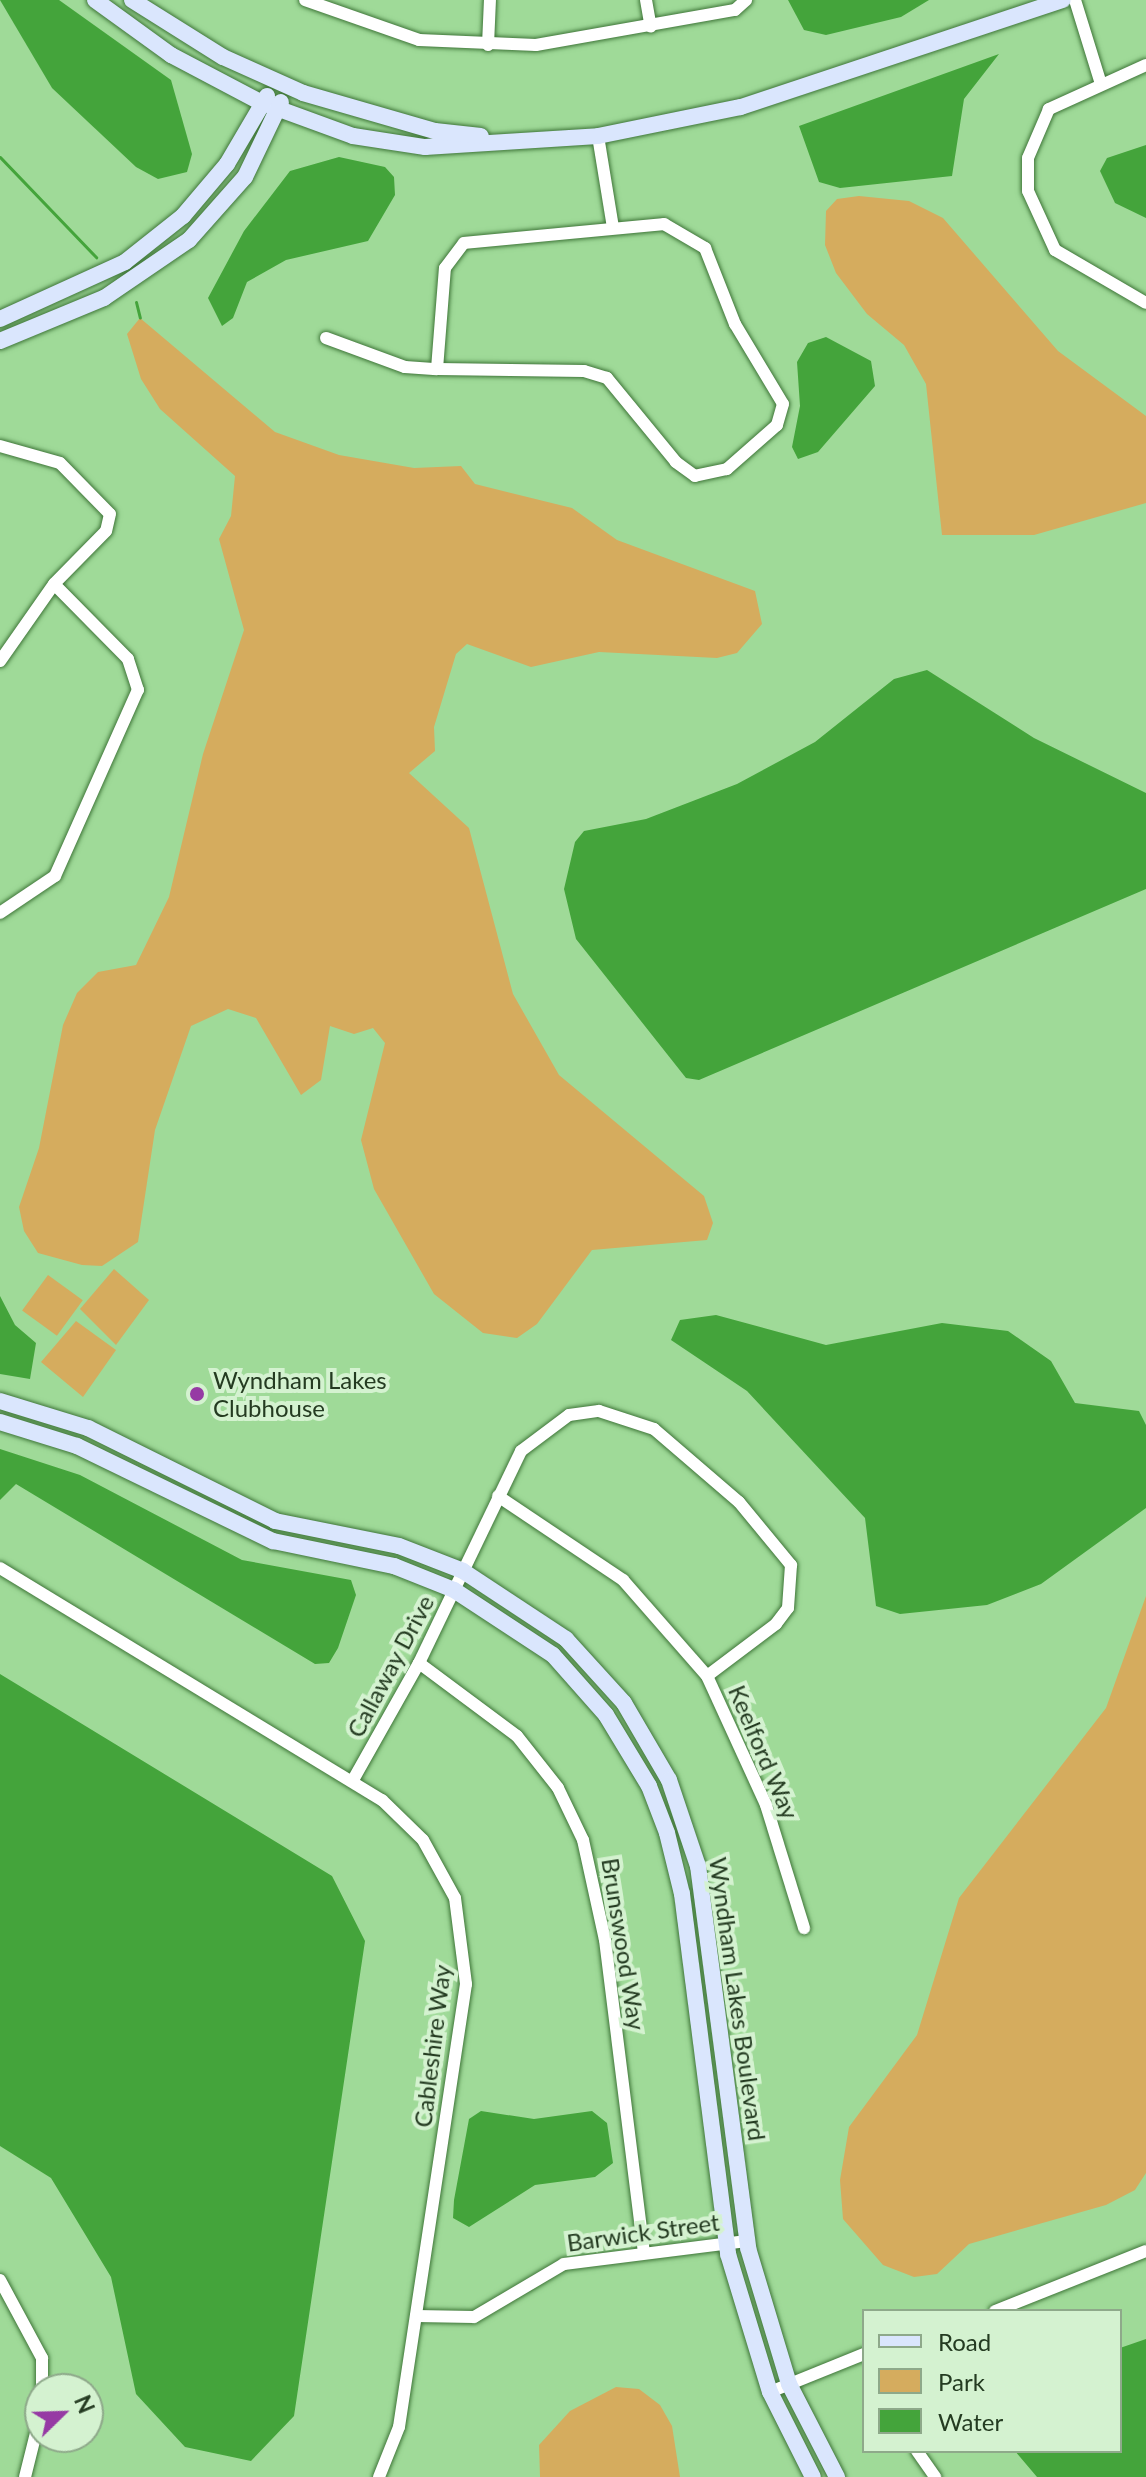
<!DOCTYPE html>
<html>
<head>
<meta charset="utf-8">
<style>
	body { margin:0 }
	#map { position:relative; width:1146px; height:2477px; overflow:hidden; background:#9fda98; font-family:Lato,sans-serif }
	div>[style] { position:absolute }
	.green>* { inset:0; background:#d5ac5e; transform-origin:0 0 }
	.water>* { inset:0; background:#44a43b }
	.stream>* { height:3px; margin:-1.5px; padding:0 1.5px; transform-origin:1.5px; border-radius:1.5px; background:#44a43b }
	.roads { filter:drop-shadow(0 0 2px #3f7639) drop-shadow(0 0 2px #3f7639) }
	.street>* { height:12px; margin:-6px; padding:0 6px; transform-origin:6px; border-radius:6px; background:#fff }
	.secondary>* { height:16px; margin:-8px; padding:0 8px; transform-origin:8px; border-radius:8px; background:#dae6fd }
	.dots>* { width:22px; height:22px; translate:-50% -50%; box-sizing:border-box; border:4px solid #d4f2d0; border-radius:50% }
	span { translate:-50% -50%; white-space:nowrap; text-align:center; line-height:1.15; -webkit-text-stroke:8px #d4f2d0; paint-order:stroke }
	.poi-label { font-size:24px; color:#243b21 }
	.left { translate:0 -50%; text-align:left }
	.street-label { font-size:24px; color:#243b21 }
	.legend { position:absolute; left:862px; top:2309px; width:260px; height:144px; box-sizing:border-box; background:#d4f2d0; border:2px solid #8ea98a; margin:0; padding:10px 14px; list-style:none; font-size:24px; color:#243b21 }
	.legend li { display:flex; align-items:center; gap:16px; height:40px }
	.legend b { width:40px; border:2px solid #8ea98a }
	.north { position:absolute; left:24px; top:2373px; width:80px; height:80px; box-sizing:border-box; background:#d4f2d0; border:2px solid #8ea98a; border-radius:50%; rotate:67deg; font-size:22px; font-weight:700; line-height:32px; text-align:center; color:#243b21 }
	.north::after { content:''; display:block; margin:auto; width:28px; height:36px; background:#963aa4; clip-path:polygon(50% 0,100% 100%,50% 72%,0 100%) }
</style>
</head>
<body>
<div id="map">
	<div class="green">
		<i style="clip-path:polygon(859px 196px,909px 201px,943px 218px,1058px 351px,1146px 416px,1146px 503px,1034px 535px,942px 535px,926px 384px,904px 345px,867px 314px,836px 273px,825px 245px,826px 211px,837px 199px)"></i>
		<i style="clip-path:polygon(140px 318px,275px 432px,339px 455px,414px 468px,461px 466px,475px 484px,572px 508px,617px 540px,755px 591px,762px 624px,737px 653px,717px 658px,599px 652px,531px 667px,467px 644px,456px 654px,434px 727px,435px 751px,409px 773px,469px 828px,513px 994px,559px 1075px,704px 1196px,713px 1223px,707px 1240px,592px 1250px,537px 1324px,517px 1338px,483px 1333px,434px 1294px,374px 1189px,361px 1140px,385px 1043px,373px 1028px,354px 1034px,330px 1026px,321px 1080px,301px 1095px,256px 1018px,228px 1009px,191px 1026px,155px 1130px,138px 1242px,102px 1266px,82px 1265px,38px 1253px,24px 1231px,19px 1207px,39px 1148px,63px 1025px,77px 993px,98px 972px,136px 965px,169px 897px,203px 754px,244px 630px,219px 539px,231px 516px,235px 476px,160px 409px,141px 379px,127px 334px)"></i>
		<i style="clip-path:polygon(114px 1269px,149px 1300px,116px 1345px,80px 1309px)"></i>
		<i style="left:48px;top:1275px;width:43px;height:44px;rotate:36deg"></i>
		<i style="clip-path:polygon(76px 1321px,116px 1350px,83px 1397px,41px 1362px)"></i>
		<i style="clip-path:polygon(1146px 1596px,1146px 2173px,1135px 2190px,1106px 2205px,969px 2244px,937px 2274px,914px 2277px,883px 2265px,843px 2219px,840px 2180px,849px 2127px,917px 2035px,959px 1898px,1106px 1708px)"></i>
		<i style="clip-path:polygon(616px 2387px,639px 2389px,660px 2405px,672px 2426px,680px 2477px,540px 2477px,539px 2445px,570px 2411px)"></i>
	</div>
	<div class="water">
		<i style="clip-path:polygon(0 0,59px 0,171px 80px,192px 154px,187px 172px,158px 179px,136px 167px,52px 88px)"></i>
		<i style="clip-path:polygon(788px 0,929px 0,901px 17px,826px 35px,804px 30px)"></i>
		<i style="clip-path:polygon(999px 54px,964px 99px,952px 176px,840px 188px,819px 182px,799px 126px)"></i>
		<i style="clip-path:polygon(1146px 145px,1146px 218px,1115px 203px,1100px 171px,1107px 158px)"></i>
		<i style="clip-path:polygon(339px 157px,385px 167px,394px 177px,395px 195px,368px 241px,286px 260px,247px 282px,233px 318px,222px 326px,208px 298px,244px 231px,290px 171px)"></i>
		<i style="clip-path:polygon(826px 337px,871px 361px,875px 386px,818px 452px,798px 459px,792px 447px,800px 406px,797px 362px,808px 343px)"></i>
		<i style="clip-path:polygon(927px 670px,1034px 738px,1146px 793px,1146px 889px,699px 1080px,686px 1078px,576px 939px,564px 889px,575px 842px,584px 831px,646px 819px,737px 784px,815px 742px,894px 679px)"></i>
		<i style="clip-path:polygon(0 1296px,15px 1325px,36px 1343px,30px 1379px,0 1374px)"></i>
		<i style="clip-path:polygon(716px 1315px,826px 1345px,942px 1323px,1008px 1331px,1051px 1361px,1075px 1403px,1139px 1411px,1146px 1425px,1146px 1508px,1041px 1584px,987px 1605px,900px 1614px,876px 1606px,865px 1518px,747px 1391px,671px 1340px,680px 1320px)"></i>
		<i style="clip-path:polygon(0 1449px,80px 1475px,242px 1560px,351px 1580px,356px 1595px,338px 1648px,329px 1663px,315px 1664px,16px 1484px,0 1500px)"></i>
		<i style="clip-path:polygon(0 1674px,332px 1876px,365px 1941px,294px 2416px,251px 2461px,185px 2447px,136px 2394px,111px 2277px,51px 2178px,0 2146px)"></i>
		<i style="clip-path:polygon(481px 2111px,534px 2119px,592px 2111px,607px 2123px,613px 2163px,595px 2177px,535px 2185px,469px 2227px,453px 2218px,454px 2200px,469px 2119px)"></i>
		<i style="clip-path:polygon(1146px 2339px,1146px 2477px,1037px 2477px,1015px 2451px,1120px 2451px,1120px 2348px)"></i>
	</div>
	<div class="stream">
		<i style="left:0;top:157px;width:139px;rotate:46.2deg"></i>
		<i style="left:136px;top:302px;width:16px;rotate:76deg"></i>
	</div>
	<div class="roads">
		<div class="street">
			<i style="left:305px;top:0;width:121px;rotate:19.3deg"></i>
			<i style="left:419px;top:40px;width:117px;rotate:2.4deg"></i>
			<i style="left:536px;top:45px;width:202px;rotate:-10deg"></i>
			<i style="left:735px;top:10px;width:15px;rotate:-42deg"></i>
			<i style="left:646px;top:0;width:27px;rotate:80deg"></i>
			<i style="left:1075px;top:0;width:85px;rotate:72.8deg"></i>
			<i style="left:488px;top:45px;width:45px;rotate:-87.5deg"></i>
			<i style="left:1146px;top:65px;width:107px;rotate:155.6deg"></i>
			<i style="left:1049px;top:109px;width:53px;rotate:113.2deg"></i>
			<i style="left:1028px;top:158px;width:33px;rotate:90deg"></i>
			<i style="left:1028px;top:191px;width:65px;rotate:65.4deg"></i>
			<i style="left:1055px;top:250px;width:105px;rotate:30.2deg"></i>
			<i style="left:598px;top:136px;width:93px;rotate:80.7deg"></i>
			<i style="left:664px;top:224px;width:48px;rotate:30.3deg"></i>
			<i style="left:705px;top:248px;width:82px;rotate:68.5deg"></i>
			<i style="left:735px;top:324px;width:93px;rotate:59deg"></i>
			<i style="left:783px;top:404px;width:22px;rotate:106deg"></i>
			<i style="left:777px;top:425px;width:67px;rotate:138.7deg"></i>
			<i style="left:727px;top:469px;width:33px;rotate:168deg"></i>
			<i style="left:695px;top:476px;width:24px;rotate:-144deg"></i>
			<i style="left:676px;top:462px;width:109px;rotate:-129.4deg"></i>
			<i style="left:607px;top:378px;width:24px;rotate:-163deg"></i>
			<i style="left:584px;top:371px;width:147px;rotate:-179.2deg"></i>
			<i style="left:437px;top:369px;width:101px;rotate:-85.5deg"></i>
			<i style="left:445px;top:268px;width:31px;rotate:-53deg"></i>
			<i style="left:464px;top:243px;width:201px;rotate:-5.4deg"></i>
			<i style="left:326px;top:338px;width:84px;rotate:20.2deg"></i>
			<i style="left:405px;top:367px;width:32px;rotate:4deg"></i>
			<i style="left:0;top:446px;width:62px;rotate:15.8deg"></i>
			<i style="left:60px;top:463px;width:71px;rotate:45.6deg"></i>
			<i style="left:110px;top:514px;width:17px;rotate:103deg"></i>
			<i style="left:106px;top:531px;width:74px;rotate:134.5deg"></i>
			<i style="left:54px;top:584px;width:94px;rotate:125deg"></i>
			<i style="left:0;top:913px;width:66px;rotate:-33.9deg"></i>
			<i style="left:55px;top:876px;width:204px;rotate:-66deg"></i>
			<i style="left:138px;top:690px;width:33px;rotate:-108deg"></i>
			<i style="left:128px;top:659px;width:105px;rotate:-134.6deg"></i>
			<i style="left:498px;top:1496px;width:151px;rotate:33.9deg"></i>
			<i style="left:623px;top:1580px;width:128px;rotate:48.8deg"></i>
			<i style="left:707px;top:1676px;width:142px;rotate:65.4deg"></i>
			<i style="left:766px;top:1805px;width:129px;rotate:72.8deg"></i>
			<i style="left:0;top:1568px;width:447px;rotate:31.3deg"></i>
			<i style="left:382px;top:1800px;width:57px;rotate:44.3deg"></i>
			<i style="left:423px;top:1840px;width:66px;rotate:61.1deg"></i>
			<i style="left:455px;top:1898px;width:87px;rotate:82.7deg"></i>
			<i style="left:466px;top:1984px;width:448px;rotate:98.6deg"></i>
			<i style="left:399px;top:2427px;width:54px;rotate:111.8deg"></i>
			<i style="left:419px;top:1663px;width:122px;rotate:36.7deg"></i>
			<i style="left:517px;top:1736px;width:66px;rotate:51.7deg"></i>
			<i style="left:558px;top:1788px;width:58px;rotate:64.3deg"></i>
			<i style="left:583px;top:1840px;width:102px;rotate:77.6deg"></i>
			<i style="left:605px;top:1940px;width:315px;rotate:82.9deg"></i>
			<i style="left:353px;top:1780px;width:134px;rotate:-60.6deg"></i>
			<i style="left:419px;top:1663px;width:235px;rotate:-64.3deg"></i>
			<i style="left:521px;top:1451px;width:60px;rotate:-36.9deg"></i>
			<i style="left:569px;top:1415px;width:30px;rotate:-8deg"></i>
			<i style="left:599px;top:1411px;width:58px;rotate:18.1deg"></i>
			<i style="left:654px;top:1429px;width:112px;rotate:40.7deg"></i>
			<i style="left:739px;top:1502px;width:82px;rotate:50.5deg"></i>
			<i style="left:791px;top:1565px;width:43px;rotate:94deg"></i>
			<i style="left:788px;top:1608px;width:20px;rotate:127deg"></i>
			<i style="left:776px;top:1624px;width:86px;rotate:143deg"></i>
			<i style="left:0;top:2280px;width:89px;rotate:61.7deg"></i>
			<i style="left:42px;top:2358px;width:31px;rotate:90deg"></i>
			<i style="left:995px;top:2311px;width:162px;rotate:-21.7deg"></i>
			<i style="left:416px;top:2316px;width:58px;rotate:1deg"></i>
			<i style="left:474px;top:2317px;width:104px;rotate:-30.5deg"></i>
			<i style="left:564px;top:2264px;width:184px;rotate:-7.2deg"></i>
			<i style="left:770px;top:2392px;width:101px;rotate:-22deg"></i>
			<i style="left:917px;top:2451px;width:32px;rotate:55deg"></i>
			<i style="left:25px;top:2477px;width:62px;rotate:-76deg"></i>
		</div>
		<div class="secondary">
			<i style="left:95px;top:0;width:94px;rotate:35.9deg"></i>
			<i style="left:171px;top:55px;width:101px;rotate:27.8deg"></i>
			<i style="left:260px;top:102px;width:99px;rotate:20.1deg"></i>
			<i style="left:353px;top:136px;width:73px;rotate:8.7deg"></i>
			<i style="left:425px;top:147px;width:173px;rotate:-3.6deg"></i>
			<i style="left:598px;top:136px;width:146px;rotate:-11.5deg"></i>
			<i style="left:741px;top:107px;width:339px;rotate:-18.4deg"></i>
			<i style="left:132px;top:0;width:107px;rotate:32.1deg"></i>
			<i style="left:223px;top:57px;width:88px;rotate:24.2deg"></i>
			<i style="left:303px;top:93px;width:137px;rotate:16.1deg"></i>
			<i style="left:435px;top:131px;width:46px;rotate:6.2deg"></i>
			<i style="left:0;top:319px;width:137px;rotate:-24.5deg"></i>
			<i style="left:125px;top:262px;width:74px;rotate:-38.4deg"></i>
			<i style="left:183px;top:216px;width:68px;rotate:-49.8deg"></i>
			<i style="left:227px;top:164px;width:79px;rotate:-59.5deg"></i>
			<i style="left:0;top:341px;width:113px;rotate:-22.5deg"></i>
			<i style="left:104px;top:298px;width:103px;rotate:-34.3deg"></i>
			<i style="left:189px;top:240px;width:84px;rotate:-48.4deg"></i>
			<i style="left:245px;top:177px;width:83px;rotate:-64.4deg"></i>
			<i style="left:0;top:1401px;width:92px;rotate:17.1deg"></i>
			<i style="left:88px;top:1428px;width:209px;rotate:26.4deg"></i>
			<i style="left:275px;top:1521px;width:126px;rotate:11.4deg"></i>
			<i style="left:399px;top:1546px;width:69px;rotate:21.3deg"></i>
			<i style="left:463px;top:1571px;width:123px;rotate:33.4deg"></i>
			<i style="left:566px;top:1639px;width:86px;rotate:47.8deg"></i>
			<i style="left:624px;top:1703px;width:89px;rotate:59.7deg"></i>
			<i style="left:669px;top:1780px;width:91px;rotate:71.4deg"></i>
			<i style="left:698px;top:1866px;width:385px;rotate:82.5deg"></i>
			<i style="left:748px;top:2248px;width:142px;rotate:73.2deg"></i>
			<i style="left:789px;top:2384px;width:105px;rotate:62.7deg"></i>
			<i style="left:0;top:1422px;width:81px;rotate:17.3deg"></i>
			<i style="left:77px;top:1446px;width:218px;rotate:25.9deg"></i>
			<i style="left:273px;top:1541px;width:124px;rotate:11.7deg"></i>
			<i style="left:394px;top:1566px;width:65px;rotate:21.8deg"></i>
			<i style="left:454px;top:1590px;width:118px;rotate:33.3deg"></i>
			<i style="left:553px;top:1655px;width:80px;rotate:48.5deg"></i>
			<i style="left:606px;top:1715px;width:83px;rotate:58.8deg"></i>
			<i style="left:649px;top:1786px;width:50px;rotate:69deg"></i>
			<i style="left:667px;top:1833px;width:63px;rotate:76.2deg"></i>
			<i style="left:682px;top:1894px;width:363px;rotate:82.7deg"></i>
			<i style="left:728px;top:2254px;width:144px;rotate:73.1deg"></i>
			<i style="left:770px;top:2392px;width:95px;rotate:63.2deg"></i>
		</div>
	</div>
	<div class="dots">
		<i style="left:197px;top:1394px;background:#963aa4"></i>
	</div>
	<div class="poi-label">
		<span class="left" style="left:213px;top:1394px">Wyndham Lakes<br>Clubhouse</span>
	</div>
	<div class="street-label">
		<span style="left:390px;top:1666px;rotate:-62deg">Callaway Drive</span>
		<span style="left:764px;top:1752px;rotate:67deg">Keelford Way</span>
		<span style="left:624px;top:1944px;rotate:81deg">Brunswood Way</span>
		<span style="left:738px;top:1999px;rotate:82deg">Wyndham Lakes Boulevard</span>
		<span style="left:432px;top:2046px;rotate:-83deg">Cableshire Way</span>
		<span style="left:643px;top:2232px;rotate:-8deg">Barwick Street</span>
	</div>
	<ul class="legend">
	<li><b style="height:10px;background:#dae6fd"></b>Road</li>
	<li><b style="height:22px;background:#d5ac5e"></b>Park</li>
	<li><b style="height:22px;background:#44a43b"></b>Water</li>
	</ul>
	<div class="north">N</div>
</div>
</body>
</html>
